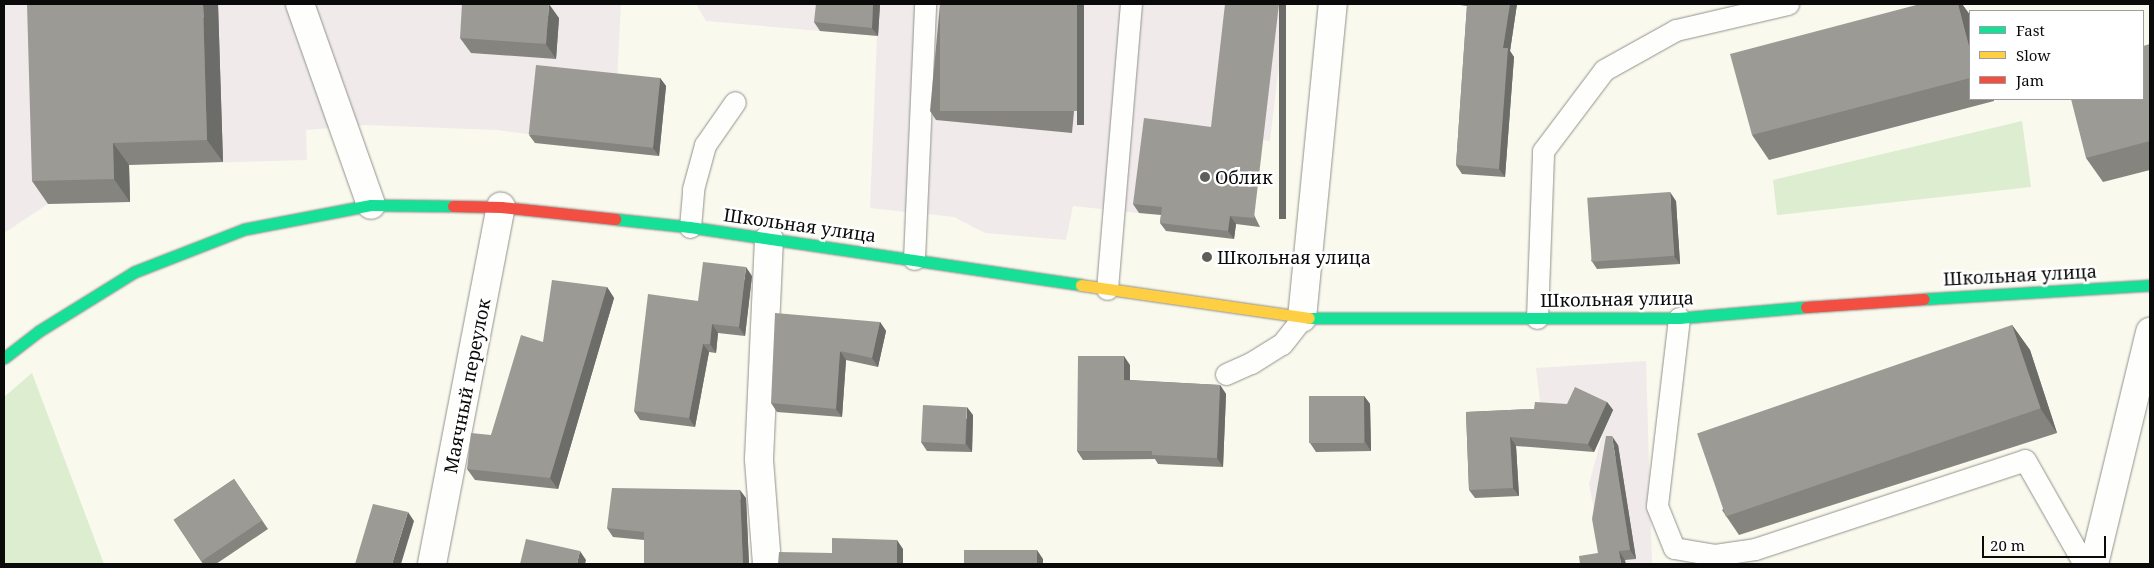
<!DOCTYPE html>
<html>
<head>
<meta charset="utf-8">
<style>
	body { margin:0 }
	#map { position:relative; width:2154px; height:568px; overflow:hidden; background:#f9f9ee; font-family:"Noto Serif",serif }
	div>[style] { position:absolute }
	.industrial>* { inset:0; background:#f0eaeb }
	.green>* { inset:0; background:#dceecf }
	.roads { filter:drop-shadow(0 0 1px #92928d) drop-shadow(0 0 1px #92928d) }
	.lane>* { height:21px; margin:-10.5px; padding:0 10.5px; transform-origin:10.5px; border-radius:10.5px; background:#fefefc }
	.street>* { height:28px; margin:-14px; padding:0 14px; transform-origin:14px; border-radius:14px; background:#fefefc }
	.fast>* { height:11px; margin:-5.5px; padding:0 5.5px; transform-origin:5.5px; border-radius:5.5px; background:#16e098 }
	.slow>* { height:11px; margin:-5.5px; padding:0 5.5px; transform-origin:5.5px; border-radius:5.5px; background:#ffcf43 }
	.jam>* { height:11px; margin:-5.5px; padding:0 5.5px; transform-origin:5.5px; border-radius:5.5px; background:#f24e42 }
	.wall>* { inset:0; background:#85847f }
	.shaded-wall>* { inset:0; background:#6c6c68; transform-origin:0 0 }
	.building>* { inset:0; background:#9b9a94; transform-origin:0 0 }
	.dots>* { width:14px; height:14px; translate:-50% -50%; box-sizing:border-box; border:2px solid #fff; border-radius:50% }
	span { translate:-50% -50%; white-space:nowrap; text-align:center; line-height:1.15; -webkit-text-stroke:5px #fff; paint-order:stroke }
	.poi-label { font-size:18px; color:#0a0a0a }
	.left { translate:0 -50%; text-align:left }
	.street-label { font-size:18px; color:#0a0a0a }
	.frame { position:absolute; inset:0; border:5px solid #0a0a0a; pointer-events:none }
	.legend { position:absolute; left:1969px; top:10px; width:175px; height:90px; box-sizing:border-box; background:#fff; border:1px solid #9d9d9d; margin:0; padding:6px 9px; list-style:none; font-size:15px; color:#0a0a0a }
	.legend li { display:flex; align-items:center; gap:10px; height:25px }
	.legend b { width:25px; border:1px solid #9d9d9d }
	.scale { position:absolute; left:1982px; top:536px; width:124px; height:22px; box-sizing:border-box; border:2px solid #0a0a0a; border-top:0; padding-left:6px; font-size:15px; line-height:18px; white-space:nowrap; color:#0a0a0a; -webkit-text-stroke:4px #fff; paint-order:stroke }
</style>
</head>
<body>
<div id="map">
	<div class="industrial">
		<i style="clip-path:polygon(4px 4px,621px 4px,617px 81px,666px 86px,659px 156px,534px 143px,535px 135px,497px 130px,366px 125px,306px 130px,307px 160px,129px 165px,130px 202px,48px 204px,4px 233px)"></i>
		<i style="clip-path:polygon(696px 4px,1286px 4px,1270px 141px,1150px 127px,1139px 213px,1073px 206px,1066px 240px,985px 233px,954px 217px,870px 208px,877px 36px,706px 21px)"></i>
		<i style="clip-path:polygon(1646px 361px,1652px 564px,1589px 564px,1604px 562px,1589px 484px,1604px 429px,1541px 410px,1536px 368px)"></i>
	</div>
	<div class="green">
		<i style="clip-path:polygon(2022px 121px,2031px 187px,1777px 215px,1773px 180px)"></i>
		<i style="clip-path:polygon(32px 373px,104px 564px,4px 564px,4px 397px)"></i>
	</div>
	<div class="roads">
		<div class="lane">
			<i style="left:690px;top:227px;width:38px;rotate:-85deg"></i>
			<i style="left:693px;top:189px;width:46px;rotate:-74.7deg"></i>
			<i style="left:705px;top:145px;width:52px;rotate:-55.1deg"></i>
			<i style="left:914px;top:259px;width:255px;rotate:-87.5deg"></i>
			<i style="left:1107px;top:289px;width:286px;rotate:-85.2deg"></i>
			<i style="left:1537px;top:318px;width:167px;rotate:-87.9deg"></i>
			<i style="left:1543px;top:151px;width:101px;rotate:-53deg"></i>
			<i style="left:1604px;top:70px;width:82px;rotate:-29.1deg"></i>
			<i style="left:1676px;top:30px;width:115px;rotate:-13.1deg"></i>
			<i style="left:1679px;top:318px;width:189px;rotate:96.7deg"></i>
			<i style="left:1657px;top:506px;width:45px;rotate:68deg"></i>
			<i style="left:1674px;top:548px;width:42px;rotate:9.7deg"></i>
			<i style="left:1715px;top:555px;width:40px;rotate:-8.5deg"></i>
			<i style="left:1755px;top:549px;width:284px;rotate:-18.2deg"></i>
			<i style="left:2025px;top:460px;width:120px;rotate:60.4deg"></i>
			<i style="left:1226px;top:374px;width:27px;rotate:-24deg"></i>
			<i style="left:1251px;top:363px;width:36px;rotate:-32deg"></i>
			<i style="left:1282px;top:344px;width:33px;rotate:-52deg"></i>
		</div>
		<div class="street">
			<i style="left:300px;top:4px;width:213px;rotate:70.5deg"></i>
			<i style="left:1302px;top:318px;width:316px;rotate:-84.4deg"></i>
			<i style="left:432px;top:564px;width:364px;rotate:-79.1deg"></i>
			<i style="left:767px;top:564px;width:105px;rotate:-94.4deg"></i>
			<i style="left:759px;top:459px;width:220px;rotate:-87.4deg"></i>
			<i style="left:2094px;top:564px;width:239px;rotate:-76.4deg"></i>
		</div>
		<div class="fast">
			<i style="left:615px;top:219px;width:75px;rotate:6.1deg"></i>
			<i style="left:690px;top:227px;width:395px;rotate:8.4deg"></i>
			<i style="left:1924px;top:299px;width:226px;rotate:-3.5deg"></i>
			<i style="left:1309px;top:318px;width:370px"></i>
			<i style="left:1679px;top:318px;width:127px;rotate:-5deg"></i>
			<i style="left:4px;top:358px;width:44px;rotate:-37.6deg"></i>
			<i style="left:39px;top:331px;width:112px;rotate:-31.8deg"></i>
			<i style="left:134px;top:272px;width:119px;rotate:-21.2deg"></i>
			<i style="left:245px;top:229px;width:128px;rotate:-10.8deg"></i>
			<i style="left:371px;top:205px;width:82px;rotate:0.7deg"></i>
		</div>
		<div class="slow">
			<i style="left:1081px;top:285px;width:230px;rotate:8.2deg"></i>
		</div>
		<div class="jam">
			<i style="left:453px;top:206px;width:48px;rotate:1.2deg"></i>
			<i style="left:501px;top:207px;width:115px;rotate:6deg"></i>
			<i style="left:1806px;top:307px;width:118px;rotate:-3.9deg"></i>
		</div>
	</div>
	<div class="wall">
		<i style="clip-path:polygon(218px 4px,223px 162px,129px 165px,130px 202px,48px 204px,32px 181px)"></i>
		<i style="clip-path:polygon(880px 4px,878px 36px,820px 31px,814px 22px)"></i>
		<i style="clip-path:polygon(940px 4px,1084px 4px,1072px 133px,936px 120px,930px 111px)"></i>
		<i style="clip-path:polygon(1453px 4px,1517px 4px,1510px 51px,1514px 57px,1505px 177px,1462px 174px,1456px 165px,1467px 6px)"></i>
		<i style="clip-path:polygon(1920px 4px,1962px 4px,1970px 15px,1970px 99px,1994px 99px,1994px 101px,1769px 160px,1752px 135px)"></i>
		<i style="clip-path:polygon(559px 18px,556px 59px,471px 53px,460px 38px)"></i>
		<i style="clip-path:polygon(2150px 44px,2150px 170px,2103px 182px,2086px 158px)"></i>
		<i style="clip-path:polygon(660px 78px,666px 86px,659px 156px,535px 143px,529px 135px)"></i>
		<i style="clip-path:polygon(1211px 127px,1260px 227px,1236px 224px,1234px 239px,1166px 231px,1160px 223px,1161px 215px,1139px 213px,1133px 204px)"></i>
		<i style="clip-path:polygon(1676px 201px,1680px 264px,1597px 269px,1591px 260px)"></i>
		<i style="clip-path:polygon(752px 276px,745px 336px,718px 333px,716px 353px,709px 352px,695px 427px,640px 420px,634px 411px,698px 301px)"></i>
		<i style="clip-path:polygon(607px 287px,614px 298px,558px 489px,475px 480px,467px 469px,491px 435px,543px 342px)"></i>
		<i style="clip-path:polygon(880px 322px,886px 331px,878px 367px,846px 360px,842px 417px,777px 412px,771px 403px)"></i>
		<i style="clip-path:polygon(2012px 325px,2030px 350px,2057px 433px,1739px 535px,1722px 510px)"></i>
		<i style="clip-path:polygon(1130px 365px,1130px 380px,1220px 385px,1226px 394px,1223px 467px,1158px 464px,1155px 459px,1083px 460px,1077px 451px)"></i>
		<i style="clip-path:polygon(1364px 396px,1370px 404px,1371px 451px,1316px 452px,1310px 443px)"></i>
		<i style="clip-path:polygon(1607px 402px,1613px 410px,1594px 452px,1516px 446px,1519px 496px,1475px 498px,1469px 490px,1466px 412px,1534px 409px,1567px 404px)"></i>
		<i style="clip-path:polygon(973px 415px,972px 452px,927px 451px,921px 442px)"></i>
		<i style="clip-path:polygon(1618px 445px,1636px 559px,1625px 560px,1598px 553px)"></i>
		<i style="clip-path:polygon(234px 479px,268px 529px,216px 564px,203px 564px,174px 520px)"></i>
		<i style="clip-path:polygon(746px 498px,749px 564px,644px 564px,644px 540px,613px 537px,607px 528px)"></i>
	</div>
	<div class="shaded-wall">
		<i style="clip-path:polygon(203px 4px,218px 4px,223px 162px,207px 140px)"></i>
		<i style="clip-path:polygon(549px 4px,559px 18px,556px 59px,546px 44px)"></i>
		<i style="clip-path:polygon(873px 4px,880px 4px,878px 36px,872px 28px)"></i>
		<i style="left:1077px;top:4px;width:7px;height:121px"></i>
		<i style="left:1279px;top:4px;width:7px;height:215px"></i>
		<i style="clip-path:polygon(1510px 4px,1517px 4px,1510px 51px,1514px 57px,1505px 177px,1499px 169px,1503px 48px)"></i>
		<i style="clip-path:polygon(1958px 4px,1962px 4px,1970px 15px,1970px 50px)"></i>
		<i style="clip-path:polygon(660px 78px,666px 86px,659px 156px,653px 148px)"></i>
		<i style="clip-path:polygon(113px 143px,129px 165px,130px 202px,114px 179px)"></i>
		<i style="clip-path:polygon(1670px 192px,1676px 201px,1680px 264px,1674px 256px)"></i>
		<i style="clip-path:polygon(1230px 216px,1236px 224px,1234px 239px,1228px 231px)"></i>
		<i style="clip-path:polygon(746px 267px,752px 276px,745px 336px,739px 327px)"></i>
		<i style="clip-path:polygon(607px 287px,614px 298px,558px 489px,550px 478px)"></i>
		<i style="clip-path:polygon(880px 322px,886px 331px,878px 367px,872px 358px)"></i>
		<i style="clip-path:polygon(712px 324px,718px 333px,716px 353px,710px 344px)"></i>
		<i style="clip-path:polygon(2012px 325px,2030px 350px,2057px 433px,2040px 408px)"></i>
		<i style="clip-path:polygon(703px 344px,709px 352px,695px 427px,689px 418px)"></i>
		<i style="clip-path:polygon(840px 351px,846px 360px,842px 417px,836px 409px)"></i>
		<i style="clip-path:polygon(1124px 356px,1130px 365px,1130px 388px,1124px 380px)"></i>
		<i style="clip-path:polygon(1220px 385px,1226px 394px,1223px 467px,1217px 458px)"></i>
		<i style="clip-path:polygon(1364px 396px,1370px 404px,1371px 451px,1365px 442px)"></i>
		<i style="clip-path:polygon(1607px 402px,1613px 410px,1594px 452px,1588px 444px)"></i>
		<i style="clip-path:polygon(967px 407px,973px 415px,972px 452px,966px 444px)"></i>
		<i style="clip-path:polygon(1612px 436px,1618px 445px,1636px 559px,1630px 550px)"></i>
		<i style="clip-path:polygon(1510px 437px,1516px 446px,1519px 496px,1513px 488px)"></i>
		<i style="clip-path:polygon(740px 490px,746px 498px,749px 564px,743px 564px)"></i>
		<i style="clip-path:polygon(408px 512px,414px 521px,401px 564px,392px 564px)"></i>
		<i style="clip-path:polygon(897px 540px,903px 549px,903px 564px,897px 564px)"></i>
		<i style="clip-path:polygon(1037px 550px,1043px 559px,1043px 564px,1037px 564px)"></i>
		<i style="clip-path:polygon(580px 551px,586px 560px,585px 564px,577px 564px)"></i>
		<i style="clip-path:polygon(1619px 551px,1625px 560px,1626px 564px,1621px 564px)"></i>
	</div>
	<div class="building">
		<i style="clip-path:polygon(27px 4px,203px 4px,207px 140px,113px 143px,114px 179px,32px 181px)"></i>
		<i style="clip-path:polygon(462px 4px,549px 4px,546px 44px,460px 38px)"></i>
		<i style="clip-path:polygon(816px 4px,873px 4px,872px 28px,814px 22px)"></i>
		<i style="left:940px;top:4px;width:137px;height:107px"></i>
		<i style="clip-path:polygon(1225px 4px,1279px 4px,1254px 218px,1230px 216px,1228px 231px,1160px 223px,1162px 207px,1133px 204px,1144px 118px,1211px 127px)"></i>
		<i style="clip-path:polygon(1467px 4px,1510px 4px,1503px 48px,1508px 48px,1499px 169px,1456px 165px)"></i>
		<i style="clip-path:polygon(1920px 4px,1958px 4px,1970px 50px,1970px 78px,1752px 135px,1730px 54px)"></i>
		<i style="clip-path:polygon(2150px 44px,2150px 141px,2086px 158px,2071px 99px,2143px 99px,2143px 46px)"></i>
		<i style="left:536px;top:65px;width:125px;height:70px;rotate:6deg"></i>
		<i style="left:1670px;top:192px;width:64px;height:83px;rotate:86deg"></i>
		<i style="clip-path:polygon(703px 262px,746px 267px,739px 327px,712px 324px,710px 344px,703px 344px,689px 418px,634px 411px,648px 294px,698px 301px)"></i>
		<i style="clip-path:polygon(552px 280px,607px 287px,550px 478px,467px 469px,471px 433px,491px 435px,521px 335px,543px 342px)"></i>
		<i style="clip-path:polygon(775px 313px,880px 322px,872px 358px,840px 351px,836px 409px,771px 403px)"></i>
		<i style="left:2012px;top:325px;width:88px;height:333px;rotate:71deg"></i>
		<i style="clip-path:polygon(1078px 356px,1124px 356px,1124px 380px,1220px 385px,1217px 458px,1152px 455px,1152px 451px,1077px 451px)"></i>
		<i style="clip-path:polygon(1575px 387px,1607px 402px,1588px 444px,1510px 437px,1513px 488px,1469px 490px,1466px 412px,1534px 409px,1535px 402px,1567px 404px)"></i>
		<i style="left:1309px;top:396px;width:55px;height:47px"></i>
		<i style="left:923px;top:405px;width:44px;height:37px;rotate:3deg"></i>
		<i style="clip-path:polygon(1606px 436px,1612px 436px,1630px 550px,1619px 551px,1621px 564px,1580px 564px,1579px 556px,1598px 553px,1592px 519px)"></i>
		<i style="left:234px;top:479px;width:50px;height:73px;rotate:56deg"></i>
		<i style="clip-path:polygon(612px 488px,740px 490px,743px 564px,644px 564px,644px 532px,607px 528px)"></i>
		<i style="clip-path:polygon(373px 504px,408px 512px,392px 564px,355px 564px)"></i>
		<i style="clip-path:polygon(832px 538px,897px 540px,897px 564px,778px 564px,779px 552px,832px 553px)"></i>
		<i style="clip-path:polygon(526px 539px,580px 551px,577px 564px,520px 564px)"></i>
		<i style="left:964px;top:550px;width:73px;height:14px"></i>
	</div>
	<div class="dots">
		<i style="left:1205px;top:177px;background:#5e5e5a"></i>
		<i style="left:1207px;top:257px;background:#5e5e5a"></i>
	</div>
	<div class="poi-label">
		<span class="left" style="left:1215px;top:177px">Облик</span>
		<span class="left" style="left:1217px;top:257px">Школьная улица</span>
	</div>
	<div class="street-label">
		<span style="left:800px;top:225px;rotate:8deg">Школьная улица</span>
		<span style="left:2020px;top:275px;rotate:-3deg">Школьная улица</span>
		<span style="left:1617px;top:299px;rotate:-1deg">Школьная улица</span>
		<span style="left:467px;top:386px;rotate:-79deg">Маячный переулок</span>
	</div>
	<div class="frame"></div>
	<ul class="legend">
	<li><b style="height:6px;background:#16e098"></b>Fast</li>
	<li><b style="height:6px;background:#ffcf43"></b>Slow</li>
	<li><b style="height:6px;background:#f24e42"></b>Jam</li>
	</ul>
	<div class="scale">20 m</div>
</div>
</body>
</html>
